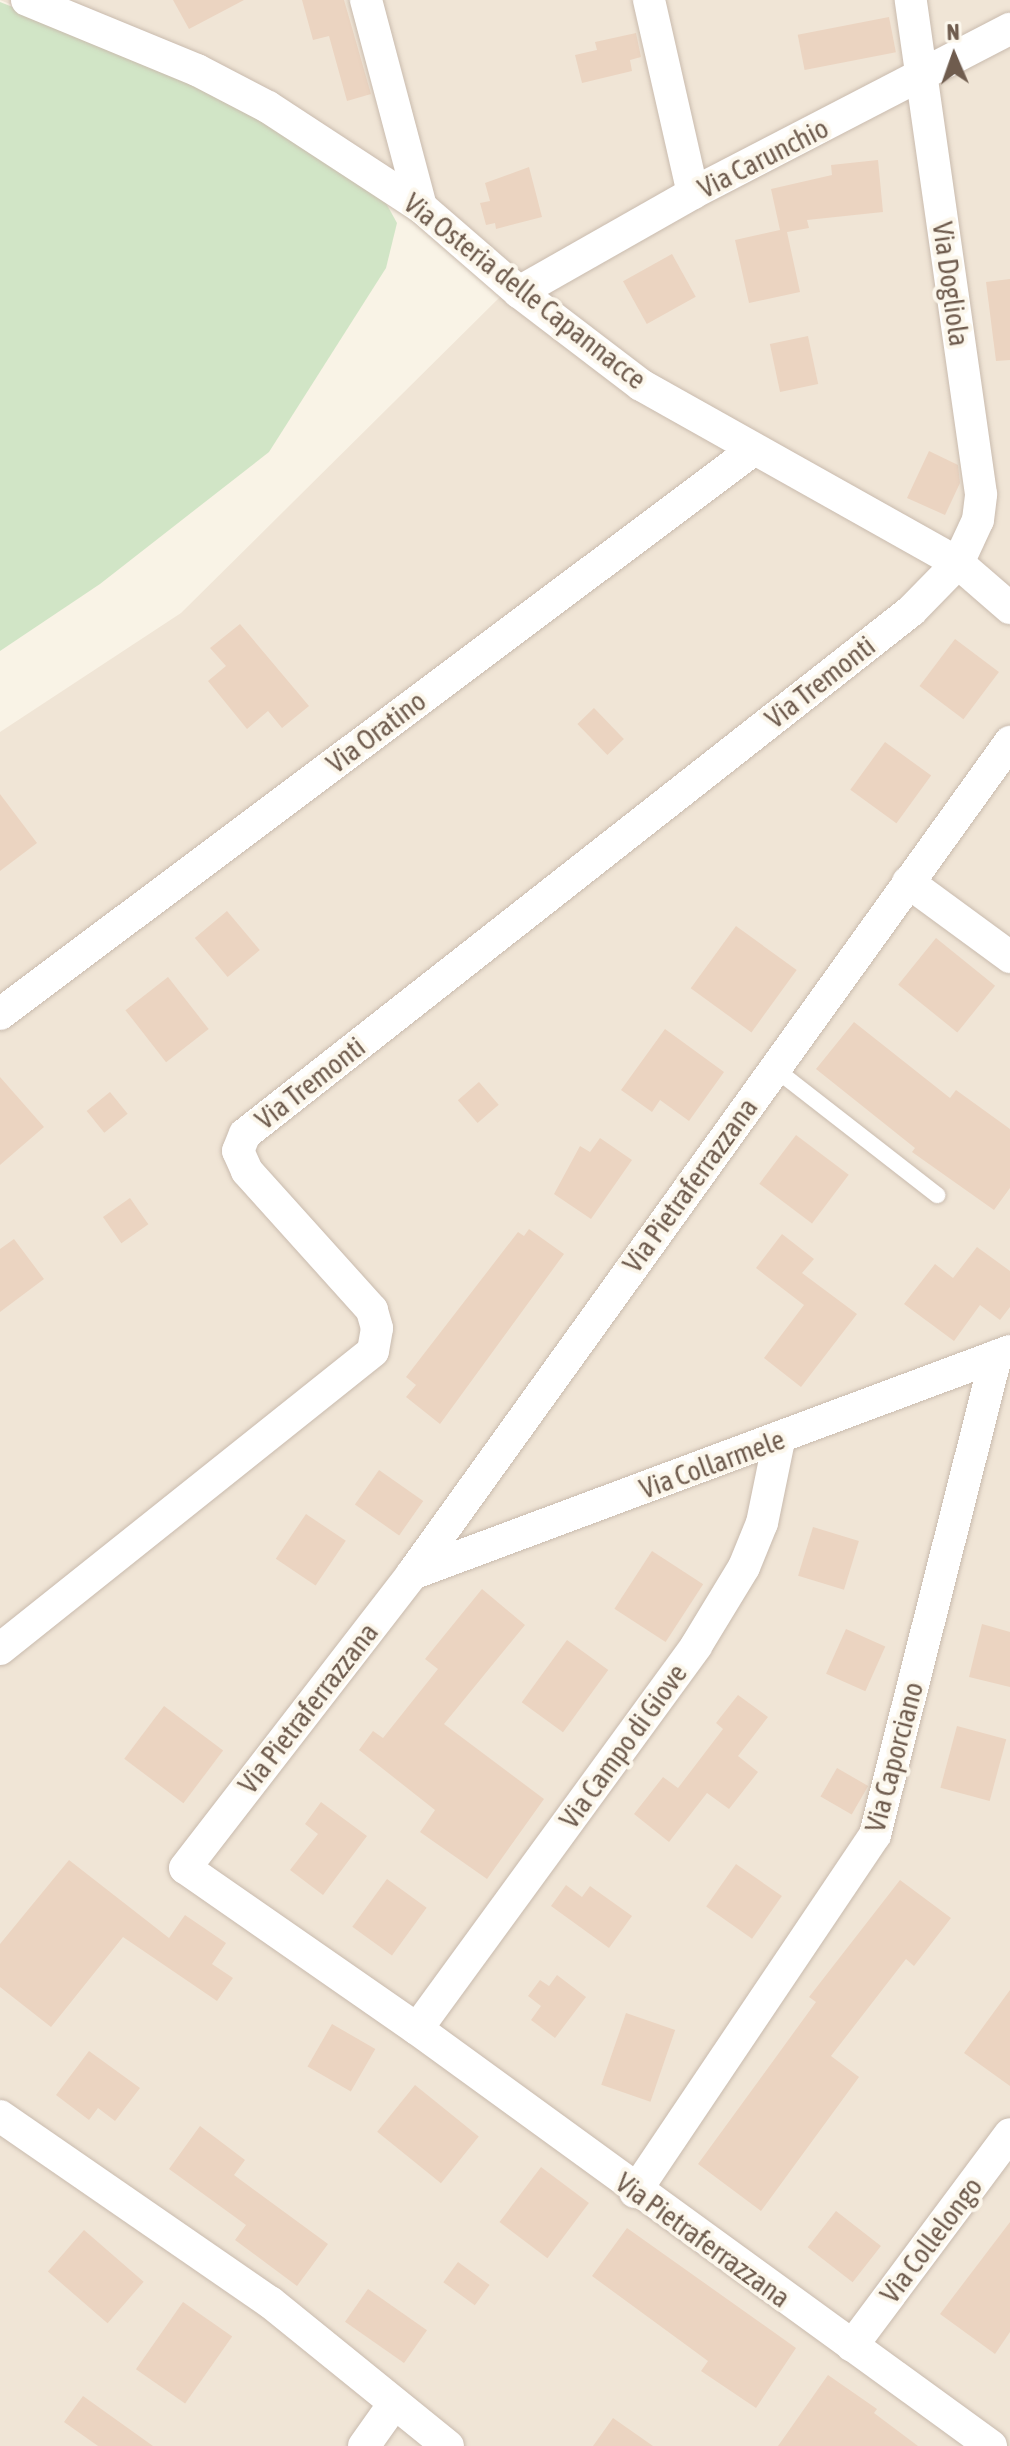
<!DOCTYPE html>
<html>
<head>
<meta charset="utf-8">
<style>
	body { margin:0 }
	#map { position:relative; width:1010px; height:2446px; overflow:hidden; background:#f9f3e6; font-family:"Asap Condensed",sans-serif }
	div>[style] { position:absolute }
	.residential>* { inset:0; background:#f0e5d6 }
	.green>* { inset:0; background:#d1e5c6 }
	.building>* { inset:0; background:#ebd4c1; transform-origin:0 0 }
	.roads { filter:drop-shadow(0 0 2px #c9bbae) drop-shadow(0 0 2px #c9bbae) }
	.lane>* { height:16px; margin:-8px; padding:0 8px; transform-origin:8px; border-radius:8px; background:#fff }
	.street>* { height:32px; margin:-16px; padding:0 16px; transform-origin:16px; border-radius:16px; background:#fff }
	span { translate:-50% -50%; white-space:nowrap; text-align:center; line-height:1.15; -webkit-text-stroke:8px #fcf7ec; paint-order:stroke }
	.street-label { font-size:28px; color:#6f5c4e }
	.north { position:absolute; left:914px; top:16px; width:80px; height:80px; -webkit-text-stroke:6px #fcf7ec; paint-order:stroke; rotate:358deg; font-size:22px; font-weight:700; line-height:32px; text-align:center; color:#6f5c4e }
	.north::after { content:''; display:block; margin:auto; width:28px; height:36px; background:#6f5c4e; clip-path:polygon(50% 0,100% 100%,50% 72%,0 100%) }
</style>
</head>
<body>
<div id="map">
	<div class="residential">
		<i style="clip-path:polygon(0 0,1010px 0,1010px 2446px,0 2446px,0 732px,181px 613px,503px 294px,415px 213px,235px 95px)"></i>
	</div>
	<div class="green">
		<i style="clip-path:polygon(0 2px,235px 95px,376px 185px,397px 223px,386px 268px,269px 452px,100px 584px,0 651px)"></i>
	</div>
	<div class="building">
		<i style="clip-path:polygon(173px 0,244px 0,189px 29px)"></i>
		<i style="clip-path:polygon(302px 0,344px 0,371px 94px,347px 101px,329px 36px,313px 40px)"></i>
		<i style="left:889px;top:17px;width:36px;height:93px;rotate:79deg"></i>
		<i style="clip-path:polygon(636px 33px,641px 57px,630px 60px,632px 71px,582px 83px,575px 55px,597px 50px,595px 42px)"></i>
		<i style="clip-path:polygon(878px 160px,883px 212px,807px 220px,809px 228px,787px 232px,800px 292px,749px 303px,735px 240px,780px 230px,771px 189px,832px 175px,831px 165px)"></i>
		<i style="clip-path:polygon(529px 167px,542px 217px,496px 229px,495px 223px,486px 225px,480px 203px,490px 201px,485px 183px)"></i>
		<i style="left:672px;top:254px;width:49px;height:56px;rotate:61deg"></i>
		<i style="clip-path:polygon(1010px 279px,1010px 360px,996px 361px,986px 282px)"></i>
		<i style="left:808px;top:336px;width:49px;height:39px;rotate:78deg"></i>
		<i style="clip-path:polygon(929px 451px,958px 465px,960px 483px,945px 515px,907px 498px)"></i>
		<i style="clip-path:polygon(240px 624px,309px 706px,282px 728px,268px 711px,247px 729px,208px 681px,226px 666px,210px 648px)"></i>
		<i style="left:955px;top:639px;width:55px;height:59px;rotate:37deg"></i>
		<i style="left:594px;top:708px;width:43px;height:23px;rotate:46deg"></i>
		<i style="left:885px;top:742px;width:57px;height:59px;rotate:36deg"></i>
		<i style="clip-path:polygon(0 794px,37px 843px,0 871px)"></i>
		<i style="left:227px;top:911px;width:51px;height:42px;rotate:50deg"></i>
		<i style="left:736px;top:926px;width:75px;height:77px;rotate:36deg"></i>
		<i style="left:936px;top:938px;width:76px;height:60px;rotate:39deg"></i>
		<i style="left:168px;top:977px;width:66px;height:54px;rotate:52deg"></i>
		<i style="clip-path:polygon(854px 1022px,950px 1098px,956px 1090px,1010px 1129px,1010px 1188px,994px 1210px,912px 1152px,915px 1148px,816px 1069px)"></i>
		<i style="clip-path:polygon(665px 1029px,724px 1072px,689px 1121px,660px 1100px,652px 1112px,621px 1090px)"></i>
		<i style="clip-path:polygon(0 1077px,44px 1127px,0 1165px)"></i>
		<i style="left:479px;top:1082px;width:30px;height:28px;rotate:49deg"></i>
		<i style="left:110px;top:1092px;width:28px;height:30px;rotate:51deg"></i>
		<i style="left:796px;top:1135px;width:66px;height:61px;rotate:37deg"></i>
		<i style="clip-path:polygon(600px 1138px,632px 1160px,591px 1219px,554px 1194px,580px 1146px,590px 1152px)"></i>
		<i style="left:130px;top:1198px;width:32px;height:33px;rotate:55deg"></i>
		<i style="clip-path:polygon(529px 1229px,564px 1254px,440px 1424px,406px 1397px,416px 1385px,406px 1377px,518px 1232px,524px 1236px)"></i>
		<i style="clip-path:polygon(782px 1234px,814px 1259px,802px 1273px,857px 1314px,801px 1387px,764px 1358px,804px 1305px,756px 1268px)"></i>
		<i style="clip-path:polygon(14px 1239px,44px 1279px,0 1312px,0 1249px)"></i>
		<i style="clip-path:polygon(977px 1247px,1010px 1271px,1010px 1307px,1000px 1320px,980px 1305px,954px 1341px,904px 1304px,935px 1264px,953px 1278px)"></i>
		<i style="left:379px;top:1470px;width:54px;height:42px;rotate:35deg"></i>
		<i style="left:306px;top:1514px;width:48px;height:54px;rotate:34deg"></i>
		<i style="left:813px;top:1527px;width:48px;height:51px;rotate:17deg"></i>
		<i style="left:652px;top:1551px;width:61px;height:69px;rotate:33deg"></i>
		<i style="clip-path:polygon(482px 1589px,525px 1625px,444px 1724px,544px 1799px,487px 1879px,420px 1832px,435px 1810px,359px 1750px,373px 1731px,383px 1738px,438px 1669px,425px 1659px)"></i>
		<i style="clip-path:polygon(982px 1624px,1010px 1632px,1010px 1687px,969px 1677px)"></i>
		<i style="left:846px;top:1629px;width:43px;height:49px;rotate:24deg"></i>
		<i style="left:567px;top:1640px;width:51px;height:77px;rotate:36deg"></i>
		<i style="clip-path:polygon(738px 1695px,768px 1717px,738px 1756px,758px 1772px,729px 1809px,707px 1793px,669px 1842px,634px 1814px,663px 1777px,678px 1788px,723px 1729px,716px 1723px)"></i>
		<i style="left:164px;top:1706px;width:74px;height:66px;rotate:37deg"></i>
		<i style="left:957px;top:1726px;width:51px;height:64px;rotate:15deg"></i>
		<i style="left:837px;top:1768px;width:36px;height:33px;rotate:30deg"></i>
		<i style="clip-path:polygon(321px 1802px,367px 1836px,323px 1895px,290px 1870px,318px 1834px,305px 1824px)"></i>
		<i style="clip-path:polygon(69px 1860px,169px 1938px,185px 1915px,226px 1943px,212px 1964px,233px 1978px,217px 2001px,123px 1937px,51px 2027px,0 1987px,0 1944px)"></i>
		<i style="left:736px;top:1864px;width:56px;height:52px;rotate:35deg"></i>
		<i style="left:387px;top:1879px;width:49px;height:59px;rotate:36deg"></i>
		<i style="clip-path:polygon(900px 1880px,951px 1918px,914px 1966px,906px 1959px,831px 2056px,859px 2077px,761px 2211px,698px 2164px,816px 2002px,809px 1997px)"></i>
		<i style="clip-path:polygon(566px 1885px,582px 1897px,590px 1886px,632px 1916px,609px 1948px,551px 1906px)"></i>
		<i style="clip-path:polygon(557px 1975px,586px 1997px,555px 2038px,531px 2020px,541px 2006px,528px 1996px,540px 1980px,549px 1986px)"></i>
		<i style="clip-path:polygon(1010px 1990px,1010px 2086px,964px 2053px)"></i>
		<i style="left:626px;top:2013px;width:52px;height:76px;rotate:19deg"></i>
		<i style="left:332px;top:2024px;width:50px;height:49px;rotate:30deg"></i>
		<i style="clip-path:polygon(89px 2051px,140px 2088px,115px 2121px,98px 2108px,89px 2120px,56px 2095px)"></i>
		<i style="left:415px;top:2085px;width:82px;height:60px;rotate:39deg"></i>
		<i style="clip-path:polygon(200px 2126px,245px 2160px,234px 2175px,328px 2244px,297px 2286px,235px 2240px,246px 2225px,169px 2169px)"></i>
		<i style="left:541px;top:2167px;width:60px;height:69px;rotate:37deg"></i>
		<i style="left:836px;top:2211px;width:57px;height:46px;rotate:38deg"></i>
		<i style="clip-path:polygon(1010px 2222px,1010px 2332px,995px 2354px,940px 2314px)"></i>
		<i style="clip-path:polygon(627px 2228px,796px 2348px,756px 2408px,701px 2371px,708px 2361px,592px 2276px)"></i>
		<i style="left:84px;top:2230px;width:79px;height:55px;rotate:41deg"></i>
		<i style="left:458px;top:2262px;width:39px;height:25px;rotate:36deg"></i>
		<i style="left:368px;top:2289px;width:72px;height:40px;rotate:35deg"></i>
		<i style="left:183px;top:2302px;width:60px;height:82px;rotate:35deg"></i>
		<i style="clip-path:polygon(828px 2375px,877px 2409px,874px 2413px,918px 2446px,778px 2446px)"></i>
		<i style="clip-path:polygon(83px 2396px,153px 2446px,98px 2446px,64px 2422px)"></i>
		<i style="clip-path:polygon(613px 2418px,653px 2446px,593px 2446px)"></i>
	</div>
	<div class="roads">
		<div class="lane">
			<i style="left:774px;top:1068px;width:207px;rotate:37.9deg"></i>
		</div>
		<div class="street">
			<i style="left:27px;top:0;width:184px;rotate:22.4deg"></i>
			<i style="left:197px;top:70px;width:80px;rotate:27.5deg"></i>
			<i style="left:268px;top:107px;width:183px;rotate:33.2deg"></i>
			<i style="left:421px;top:207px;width:130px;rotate:40.9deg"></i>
			<i style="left:519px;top:292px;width:153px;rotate:37.3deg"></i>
			<i style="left:641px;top:385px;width:364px;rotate:29.3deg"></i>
			<i style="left:958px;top:563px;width:69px;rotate:40.9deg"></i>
			<i style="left:366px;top:0;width:214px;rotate:75.1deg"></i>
			<i style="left:649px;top:0;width:198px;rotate:77.2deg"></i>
			<i style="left:519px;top:292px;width:200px;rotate:-29.6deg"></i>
			<i style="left:693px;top:193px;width:357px;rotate:-27.4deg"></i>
			<i style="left:908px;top:882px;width:127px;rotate:36.3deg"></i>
			<i style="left:0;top:1014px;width:941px;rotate:-36.83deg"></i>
			<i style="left:412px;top:1574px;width:638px;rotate:-20.45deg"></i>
			<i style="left:0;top:1649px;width:477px;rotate:-38.6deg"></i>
			<i style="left:373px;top:1351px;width:23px;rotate:-80deg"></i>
			<i style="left:377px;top:1328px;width:19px;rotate:-106deg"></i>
			<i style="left:372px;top:1310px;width:187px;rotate:-132deg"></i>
			<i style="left:247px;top:1171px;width:22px;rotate:-114deg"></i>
			<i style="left:238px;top:1151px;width:18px;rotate:-68deg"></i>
			<i style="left:245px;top:1134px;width:847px;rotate:-38.14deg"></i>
			<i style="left:911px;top:611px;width:67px;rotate:-45.6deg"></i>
			<i style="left:958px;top:563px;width:47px;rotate:-65.1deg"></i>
			<i style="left:978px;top:520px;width:26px;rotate:-83deg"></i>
			<i style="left:981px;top:494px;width:499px;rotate:-98.1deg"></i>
			<i style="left:417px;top:2029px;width:474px;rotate:-53.9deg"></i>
			<i style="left:696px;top:1646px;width:92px;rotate:-58.7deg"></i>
			<i style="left:744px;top:1567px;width:48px;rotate:-67.8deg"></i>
			<i style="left:762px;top:1523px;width:85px;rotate:-78.4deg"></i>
			<i style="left:0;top:2116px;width:328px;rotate:34.6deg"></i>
			<i style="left:270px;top:2302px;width:229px;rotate:39deg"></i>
			<i style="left:635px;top:2192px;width:430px;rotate:-56.1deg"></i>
			<i style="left:875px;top:1835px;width:494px;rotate:-75.8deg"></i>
			<i style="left:852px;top:2346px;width:264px;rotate:-53.3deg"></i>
			<i style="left:364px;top:2446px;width:50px;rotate:-54.7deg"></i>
			<i style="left:991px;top:2446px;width:709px;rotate:-144deg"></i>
			<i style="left:417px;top:2029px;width:282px;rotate:-145.2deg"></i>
			<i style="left:185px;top:1868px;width:371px;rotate:-52.3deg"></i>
			<i style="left:412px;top:1574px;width:1025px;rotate:-54.29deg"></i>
		</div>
	</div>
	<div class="street-label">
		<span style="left:763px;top:158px;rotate:-27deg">Via Carunchio</span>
		<span style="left:951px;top:284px;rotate:82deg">Via Dogliola</span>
		<span style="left:525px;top:291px;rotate:38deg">Via Osteria delle Capannacce</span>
		<span style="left:820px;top:682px;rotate:-38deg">Via Tremonti</span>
		<span style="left:376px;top:732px;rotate:-37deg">Via Oratino</span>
		<span style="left:310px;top:1083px;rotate:-38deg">Via Tremonti</span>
		<span style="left:690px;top:1185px;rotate:-54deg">Via Pietraferrazzana</span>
		<span style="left:712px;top:1464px;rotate:-20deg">Via Collarmele</span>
		<span style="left:308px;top:1708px;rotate:-52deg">Via Pietraferrazzana</span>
		<span style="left:623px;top:1746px;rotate:-54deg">Via Campo di Giove</span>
		<span style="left:894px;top:1757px;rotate:-75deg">Via Caporciano</span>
		<span style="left:703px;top:2240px;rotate:36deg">Via Pietraferrazzana</span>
		<span style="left:931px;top:2240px;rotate:-53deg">Via Collelongo</span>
	</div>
	<div class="north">N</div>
</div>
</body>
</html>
